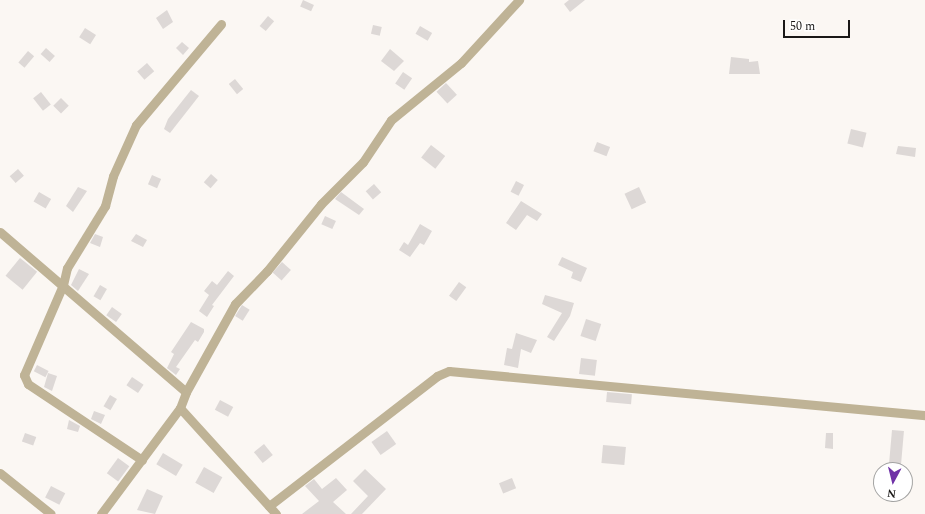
<!DOCTYPE html>
<html>
<head>
<meta charset="utf-8">
<style>
	body { margin:0 }
	#map { position:relative; width:925px; height:514px; overflow:hidden; background:#fbf7f3; font-family:Spectral,serif }
	div>[style] { position:absolute }
	.building>* { inset:0; background:#ddd8d6; transform-origin:0 0 }
	.minor>* { height:9px; margin:-4.5px; padding:0 4.5px; transform-origin:4.5px; border-radius:4.5px; background:#bfb396 }
	span { translate:-50% -50%; white-space:nowrap; text-align:center; line-height:1.15; -webkit-text-stroke:4px #fff; paint-order:stroke }
	.north { position:absolute; left:873px; top:462px; width:40px; height:40px; box-sizing:border-box; background:#fff; border:1px solid #a3a3a2; border-radius:50%; rotate:187deg; font-size:11px; font-weight:700; line-height:16px; text-align:center; color:#1a1817 }
	.north::after { content:''; display:block; margin:auto; width:14px; height:18px; background:#7032a7; clip-path:polygon(50% 0,100% 100%,50% 72%,0 100%) }
	.scale { position:absolute; left:783px; top:20px; width:67px; height:18px; box-sizing:border-box; border:2px solid #1a1817; border-top:0; padding-left:5px; font-size:12px; line-height:14px; white-space:nowrap; color:#1a1817; -webkit-text-stroke:3px #fff; paint-order:stroke }
</style>
</head>
<body>
<div id="map">
	<div class="building">
		<i style="left:303px;top:0;width:12px;height:7px;rotate:24deg"></i>
		<i style="clip-path:polygon(569px 0,585px 0,570px 12px,564px 4px)"></i>
		<i style="clip-path:polygon(167px 10px,173px 22px,163px 29px,156px 18px)"></i>
		<i style="left:268px;top:16px;width:8px;height:13px;rotate:40deg"></i>
		<i style="left:373px;top:25px;width:9px;height:9px;rotate:13deg"></i>
		<i style="left:420px;top:26px;width:14px;height:9px;rotate:30deg"></i>
		<i style="left:85px;top:28px;width:13px;height:11px;rotate:32deg"></i>
		<i style="clip-path:polygon(182px 42px,189px 48px,183px 55px,176px 48px)"></i>
		<i style="left:46px;top:48px;width:12px;height:8px;rotate:42deg"></i>
		<i style="clip-path:polygon(390px 49px,404px 61px,394px 71px,381px 61px)"></i>
		<i style="left:28px;top:51px;width:8px;height:15px;rotate:40deg"></i>
		<i style="clip-path:polygon(731px 57px,749px 59px,749px 62px,758px 61px,760px 74px,729px 74px)"></i>
		<i style="left:147px;top:63px;width:11px;height:13px;rotate:49deg"></i>
		<i style="left:403px;top:72px;width:11px;height:14px;rotate:34deg"></i>
		<i style="left:235px;top:79px;width:13px;height:8px;rotate:51deg"></i>
		<i style="left:446px;top:83px;width:16px;height:13px;rotate:47deg"></i>
		<i style="clip-path:polygon(191px 90px,199px 96px,170px 133px,164px 129px,168px 119px)"></i>
		<i style="left:41px;top:92px;width:16px;height:10px;rotate:52deg"></i>
		<i style="left:61px;top:98px;width:11px;height:11px;rotate:45deg"></i>
		<i style="left:851px;top:129px;width:16px;height:15px;rotate:14deg"></i>
		<i style="left:597px;top:142px;width:14px;height:10px;rotate:21deg"></i>
		<i style="left:431px;top:145px;width:18px;height:16px;rotate:38deg"></i>
		<i style="clip-path:polygon(898px 146px,916px 148px,915px 157px,896px 154px)"></i>
		<i style="left:18px;top:169px;width:9px;height:11px;rotate:49deg"></i>
		<i style="left:211px;top:174px;width:9px;height:11px;rotate:41deg"></i>
		<i style="left:152px;top:175px;width:10px;height:10px;rotate:24deg"></i>
		<i style="left:516px;top:181px;width:9px;height:12px;rotate:27deg"></i>
		<i style="left:374px;top:184px;width:11px;height:11px;rotate:49deg"></i>
		<i style="clip-path:polygon(78px 187px,87px 191px,73px 212px,66px 206px)"></i>
		<i style="left:639px;top:187px;width:17px;height:16px;rotate:65deg"></i>
		<i style="left:39px;top:192px;width:14px;height:11px;rotate:30deg"></i>
		<i style="clip-path:polygon(341px 192px,364px 209px,359px 215px,335px 199px)"></i>
		<i style="clip-path:polygon(521px 201px,542px 214px,537px 221px,527px 215px,516px 230px,506px 223px)"></i>
		<i style="left:325px;top:216px;width:12px;height:9px;rotate:24deg"></i>
		<i style="clip-path:polygon(420px 224px,432px 231px,424px 245px,420px 243px,410px 257px,399px 250px,404px 242px,408px 245px)"></i>
		<i style="clip-path:polygon(95px 234px,103px 237px,100px 247px,90px 243px)"></i>
		<i style="clip-path:polygon(136px 234px,147px 240px,143px 247px,131px 241px)"></i>
		<i style="clip-path:polygon(562px 257px,587px 268px,581px 282px,571px 278px,573px 272px,558px 265px)"></i>
		<i style="left:20px;top:258px;width:22px;height:23px;rotate:39deg"></i>
		<i style="left:282px;top:262px;width:12px;height:14px;rotate:42deg"></i>
		<i style="clip-path:polygon(79px 269px,89px 274px,78px 291px,71px 285px)"></i>
		<i style="clip-path:polygon(228px 271px,234px 276px,212px 305px,214px 306px,207px 317px,199px 311px,209px 295px,204px 291px,212px 281px,217px 285px)"></i>
		<i style="left:459px;top:282px;width:9px;height:17px;rotate:36deg"></i>
		<i style="left:100px;top:285px;width:8px;height:13px;rotate:30deg"></i>
		<i style="clip-path:polygon(545px 295px,574px 303px,570px 316px,554px 341px,547px 337px,562px 313px,542px 304px)"></i>
		<i style="left:242px;top:305px;width:9px;height:13px;rotate:32deg"></i>
		<i style="left:112px;top:307px;width:12px;height:10px;rotate:35deg"></i>
		<i style="left:586px;top:319px;width:16px;height:18px;rotate:18deg"></i>
		<i style="clip-path:polygon(191px 322px,204px 329px,204px 332px,198px 342px,195px 340px,176px 367px,180px 369px,176px 375px,167px 368px,174px 354px,171px 352px)"></i>
		<i style="clip-path:polygon(516px 333px,537px 340px,531px 353px,521px 349px,518px 368px,504px 365px,507px 348px,512px 349px)"></i>
		<i style="left:581px;top:358px;width:16px;height:16px;rotate:7deg"></i>
		<i style="left:37px;top:365px;width:13px;height:7px;rotate:27deg"></i>
		<i style="clip-path:polygon(48px 373px,57px 376px,52px 391px,44px 387px)"></i>
		<i style="left:132px;top:377px;width:14px;height:10px;rotate:34deg"></i>
		<i style="left:607px;top:392px;width:25px;height:10px;rotate:5deg"></i>
		<i style="left:110px;top:395px;width:8px;height:13px;rotate:30deg"></i>
		<i style="left:220px;top:400px;width:15px;height:11px;rotate:28deg"></i>
		<i style="clip-path:polygon(94px 411px,105px 415px,101px 424px,91px 419px)"></i>
		<i style="clip-path:polygon(69px 420px,80px 426px,78px 432px,67px 429px)"></i>
		<i style="left:892px;top:430px;width:12px;height:40px;rotate:5deg"></i>
		<i style="left:387px;top:431px;width:16px;height:19px;rotate:55deg"></i>
		<i style="left:25px;top:433px;width:12px;height:9px;rotate:20deg"></i>
		<i style="clip-path:polygon(826px 433px,833px 433px,833px 449px,825px 448px)"></i>
		<i style="left:264px;top:444px;width:14px;height:13px;rotate:51deg"></i>
		<i style="left:603px;top:445px;width:23px;height:18px;rotate:5deg"></i>
		<i style="left:163px;top:453px;width:23px;height:13px;rotate:31deg"></i>
		<i style="left:118px;top:458px;width:14px;height:19px;rotate:36deg"></i>
		<i style="left:204px;top:467px;width:21px;height:18px;rotate:29deg"></i>
		<i style="clip-path:polygon(365px 469px,386px 489px,362px 514px,351px 514px,368px 496px,353px 481px)"></i>
		<i style="clip-path:polygon(336px 478px,347px 490px,333px 502px,346px 514px,302px 514px,319px 501px,305px 486px,314px 479px,322px 489px)"></i>
		<i style="left:512px;top:478px;width:11px;height:14px;rotate:68deg"></i>
		<i style="left:51px;top:486px;width:16px;height:13px;rotate:27deg"></i>
		<i style="clip-path:polygon(147px 489px,163px 496px,155px 514px,137px 510px)"></i>
	</div>
	<div class="minor">
		<i style="left:0;top:232px;width:245px;rotate:40.7deg"></i>
		<i style="left:180px;top:408px;width:143px;rotate:47.8deg"></i>
		<i style="left:142px;top:460px;width:137px;rotate:-146.3deg"></i>
		<i style="left:28px;top:384px;width:10px;rotate:-114deg"></i>
		<i style="left:24px;top:375px;width:98px;rotate:-66.6deg"></i>
		<i style="left:63px;top:285px;width:17px;rotate:-77deg"></i>
		<i style="left:67px;top:268px;width:73px;rotate:-58.5deg"></i>
		<i style="left:105px;top:206px;width:31px;rotate:-75deg"></i>
		<i style="left:113px;top:176px;width:56px;rotate:-65.7deg"></i>
		<i style="left:136px;top:125px;width:132px;rotate:-49.9deg"></i>
		<i style="left:0;top:473px;width:65px;rotate:38.8deg"></i>
		<i style="left:269px;top:506px;width:212px;rotate:-37.7deg"></i>
		<i style="left:437px;top:376px;width:13px;rotate:-23deg"></i>
		<i style="left:449px;top:371px;width:478px;rotate:5.3deg"></i>
		<i style="left:101px;top:514px;width:132px;rotate:-53.3deg"></i>
		<i style="left:180px;top:408px;width:17px;rotate:-69deg"></i>
		<i style="left:186px;top:392px;width:101px;rotate:-60.9deg"></i>
		<i style="left:235px;top:304px;width:46px;rotate:-45.9deg"></i>
		<i style="left:267px;top:271px;width:86px;rotate:-51.1deg"></i>
		<i style="left:321px;top:204px;width:59px;rotate:-45deg"></i>
		<i style="left:363px;top:162px;width:50px;rotate:-56.3deg"></i>
		<i style="left:391px;top:120px;width:90px;rotate:-39.2deg"></i>
		<i style="left:461px;top:63px;width:86px;rotate:-47.4deg"></i>
	</div>
	<div class="north">N</div>
	<div class="scale">50 m</div>
</div>
</body>
</html>
